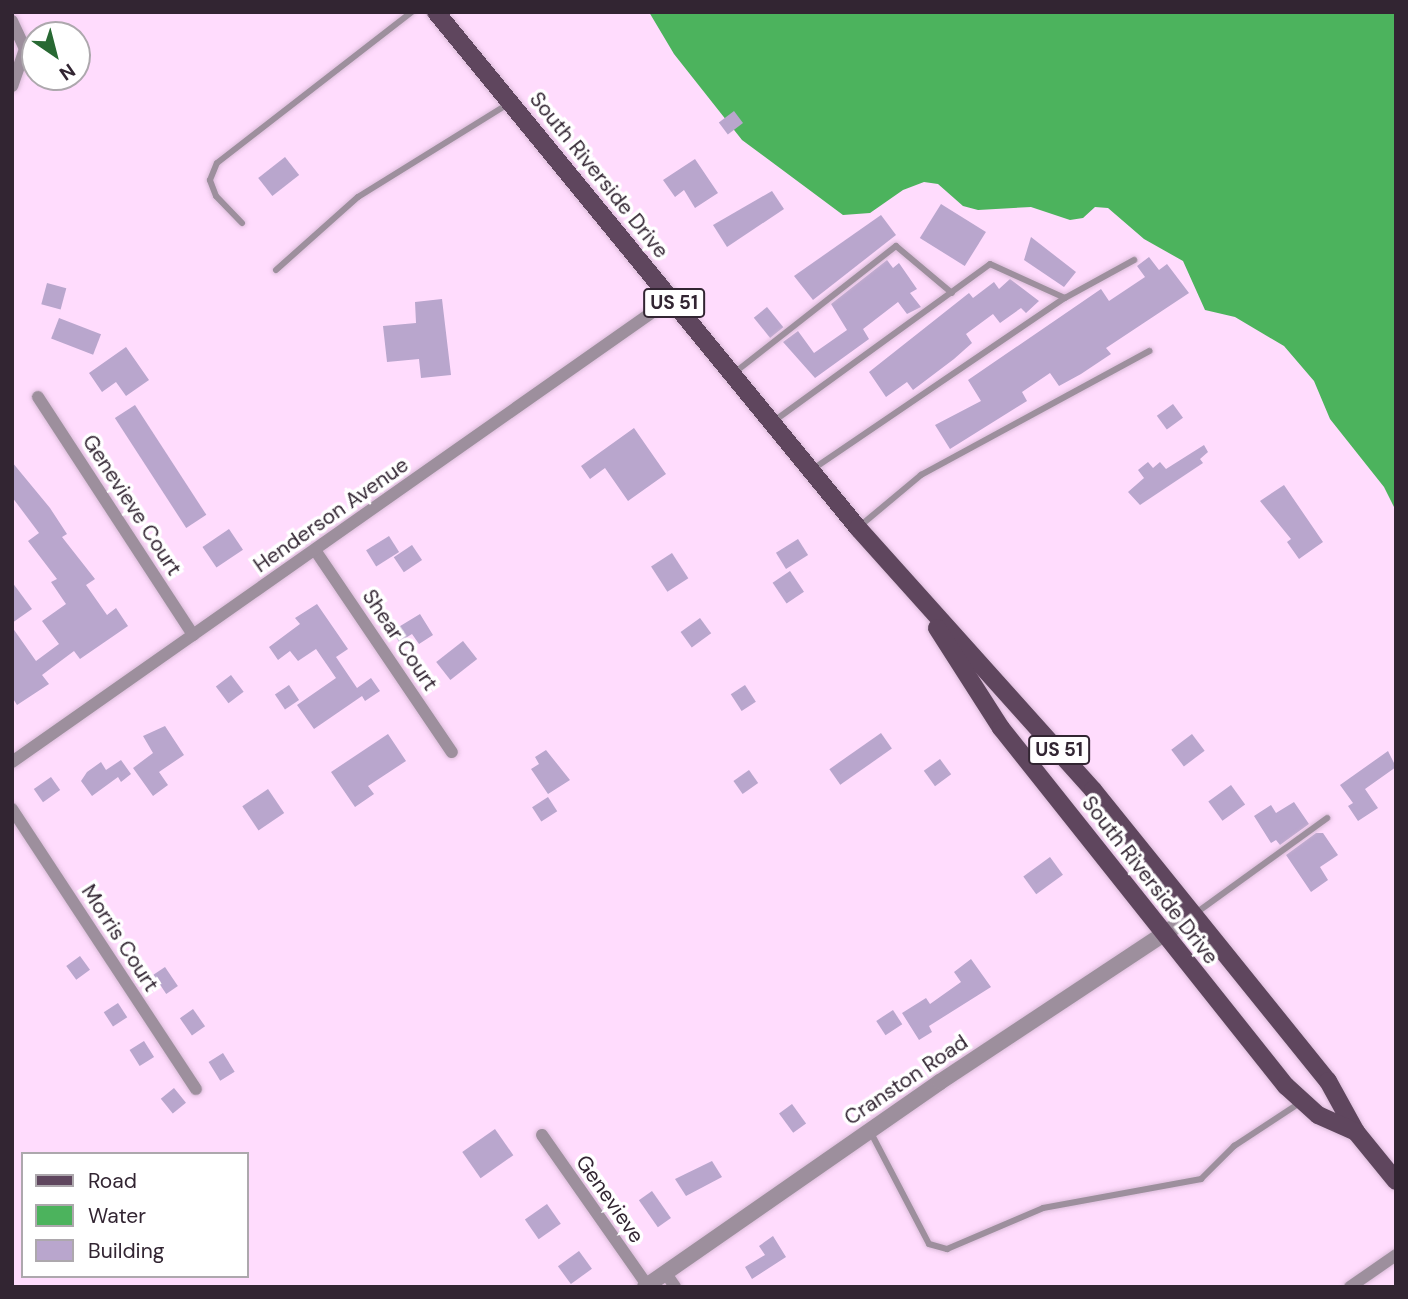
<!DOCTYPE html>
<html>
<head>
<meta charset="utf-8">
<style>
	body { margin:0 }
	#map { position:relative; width:1408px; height:1299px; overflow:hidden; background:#ffdcfd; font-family:"DM Sans",sans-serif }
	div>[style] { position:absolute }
	.water>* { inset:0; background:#4cb35d }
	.building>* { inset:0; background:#b9a6cd; transform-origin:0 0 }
	.roads { filter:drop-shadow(0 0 2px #dabbd8) drop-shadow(0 0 2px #dabbd8) }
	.service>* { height:6px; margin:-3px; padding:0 3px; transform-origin:3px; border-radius:3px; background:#9d8f9d }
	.minor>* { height:12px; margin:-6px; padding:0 6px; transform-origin:6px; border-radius:6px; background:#9d8f9d }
	.tertiary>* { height:16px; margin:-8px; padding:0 8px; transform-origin:8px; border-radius:8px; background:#9d8f9d }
	.primary>* { height:18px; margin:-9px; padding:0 9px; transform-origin:9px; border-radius:9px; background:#5f465e }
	span { translate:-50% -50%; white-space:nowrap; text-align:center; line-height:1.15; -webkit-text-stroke:7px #fff; paint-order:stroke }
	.shield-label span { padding:2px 5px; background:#fff; border:2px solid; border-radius:5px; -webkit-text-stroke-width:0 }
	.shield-label { font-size:19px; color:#322532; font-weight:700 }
	.street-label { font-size:21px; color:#322532 }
	.frame { position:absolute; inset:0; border:14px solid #322532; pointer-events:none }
	.legend { position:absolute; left:21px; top:1152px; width:228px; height:126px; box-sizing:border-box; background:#fff; border:2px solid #ada8ad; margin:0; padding:9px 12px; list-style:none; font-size:21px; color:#322532 }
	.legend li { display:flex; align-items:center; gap:14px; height:35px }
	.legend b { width:35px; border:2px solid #ada8ad }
	.north { position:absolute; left:21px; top:21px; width:70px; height:70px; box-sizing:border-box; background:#fff; border:2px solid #ada8ad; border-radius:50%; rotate:145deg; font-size:19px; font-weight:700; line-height:28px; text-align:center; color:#322532 }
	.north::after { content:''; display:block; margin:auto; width:24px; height:32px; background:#286933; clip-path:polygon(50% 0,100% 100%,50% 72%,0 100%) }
</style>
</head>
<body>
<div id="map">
	<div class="water">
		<i style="clip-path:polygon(649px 12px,1396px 12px,1396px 511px,1384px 487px,1330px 419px,1314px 381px,1284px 346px,1235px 317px,1205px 310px,1183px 261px,1144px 239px,1108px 208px,1095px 207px,1083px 218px,1070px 220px,1031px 207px,978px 210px,963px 206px,938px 184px,924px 182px,903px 190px,870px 213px,843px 215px,742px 140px,674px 54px)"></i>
	</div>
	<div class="building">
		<i style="left:734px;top:111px;width:15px;height:19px;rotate:53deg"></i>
		<i style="left:285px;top:157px;width:23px;height:34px;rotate:52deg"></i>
		<i style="clip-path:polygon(695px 159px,718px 193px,695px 208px,684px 190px,675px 197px,663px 180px)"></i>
		<i style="clip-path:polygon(772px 191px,784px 209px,727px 247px,713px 225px)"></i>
		<i style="left:941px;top:204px;width:53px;height:40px;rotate:32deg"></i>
		<i style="clip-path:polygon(881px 215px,896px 235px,813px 300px,794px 276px)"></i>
		<i style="clip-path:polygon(1031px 237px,1076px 272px,1064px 287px,1024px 260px)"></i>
		<i style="clip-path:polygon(1149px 257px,1159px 270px,1167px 264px,1189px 293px,1106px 348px,1111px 354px,1081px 374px,1059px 386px,1050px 373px,1022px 392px,1027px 401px,950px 449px,935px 425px,981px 401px,968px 380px,1101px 289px,1109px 301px,1145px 277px,1137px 266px)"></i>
		<i style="clip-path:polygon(887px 260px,893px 268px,899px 263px,917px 289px,910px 293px,921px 307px,907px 314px,898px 302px,863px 329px,869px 339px,815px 378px,783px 342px,798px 331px,814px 353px,847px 330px,831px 304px)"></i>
		<i style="clip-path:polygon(1010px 279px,1039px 301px,1026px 313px,1021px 308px,1000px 323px,993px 314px,966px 334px,972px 343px,954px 359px,913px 390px,907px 382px,886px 397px,869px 372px,969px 293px,973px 298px,994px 282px,999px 289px)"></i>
		<i style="left:47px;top:283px;width:20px;height:22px;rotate:15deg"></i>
		<i style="clip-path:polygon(442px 299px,451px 375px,421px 378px,419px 359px,387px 362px,383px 326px,416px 323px,415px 302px)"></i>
		<i style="left:767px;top:307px;width:26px;height:17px;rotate:51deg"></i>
		<i style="left:59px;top:318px;width:45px;height:22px;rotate:21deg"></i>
		<i style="clip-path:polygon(126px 347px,149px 380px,126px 396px,116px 382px,102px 392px,89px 373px)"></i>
		<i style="left:1173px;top:404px;width:17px;height:20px;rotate:54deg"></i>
		<i style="left:135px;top:405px;width:131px;height:24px;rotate:57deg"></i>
		<i style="clip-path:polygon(634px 428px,666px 474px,628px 501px,605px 468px,590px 479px,581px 466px)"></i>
		<i style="clip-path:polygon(1204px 445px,1208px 452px,1200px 459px,1203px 463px,1140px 505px,1128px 492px,1144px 478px,1138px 470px,1148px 462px,1153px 468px,1160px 462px,1166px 469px)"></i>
		<i style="clip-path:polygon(12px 462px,50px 508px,67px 534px,62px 537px,95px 579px,86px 585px,107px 615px,116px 608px,128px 626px,80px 659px,74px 651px,42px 675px,49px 684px,17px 705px,12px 697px,12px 627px,36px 661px,59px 644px,42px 621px,66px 604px,51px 582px,57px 579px,28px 541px,39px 533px,12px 497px)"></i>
		<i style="clip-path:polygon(1284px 485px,1323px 542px,1299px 559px,1287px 542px,1291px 539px,1260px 501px)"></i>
		<i style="left:229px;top:529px;width:25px;height:32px;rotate:56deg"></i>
		<i style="left:389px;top:536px;width:19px;height:27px;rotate:58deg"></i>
		<i style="left:798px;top:539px;width:19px;height:26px;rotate:58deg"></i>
		<i style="left:412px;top:545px;width:18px;height:22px;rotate:56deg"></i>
		<i style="left:672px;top:553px;width:30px;height:25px;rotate:57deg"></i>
		<i style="left:790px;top:571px;width:25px;height:21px;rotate:56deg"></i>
		<i style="clip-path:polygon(12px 582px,32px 609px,12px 623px)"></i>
		<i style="clip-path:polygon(317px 604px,348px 649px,336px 657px,357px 688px,371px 678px,380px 691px,365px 701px,362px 696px,314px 729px,297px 705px,336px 678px,316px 649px,298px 661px,290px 651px,278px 660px,269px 647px,300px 624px,295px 618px)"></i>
		<i style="clip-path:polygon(420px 614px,433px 635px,419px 644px,412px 634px,399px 642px,392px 631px)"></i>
		<i style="left:700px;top:618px;width:19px;height:24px;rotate:54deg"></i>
		<i style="left:463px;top:641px;width:23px;height:34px;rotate:52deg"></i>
		<i style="left:231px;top:675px;width:21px;height:19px;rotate:53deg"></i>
		<i style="left:289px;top:685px;width:18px;height:17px;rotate:56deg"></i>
		<i style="left:745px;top:685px;width:20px;height:17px;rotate:57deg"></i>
		<i style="clip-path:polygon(165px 726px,184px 755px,159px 772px,168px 785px,153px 796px,133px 768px,153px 753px,143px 736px)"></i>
		<i style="left:881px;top:733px;width:19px;height:63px;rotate:55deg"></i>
		<i style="clip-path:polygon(388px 734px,406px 761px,368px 786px,374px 794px,355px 807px,331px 772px)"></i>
		<i style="left:1192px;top:734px;width:21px;height:26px;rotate:53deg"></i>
		<i style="clip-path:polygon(546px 750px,570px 780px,548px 794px,531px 769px,539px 764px,535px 757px)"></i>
		<i style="clip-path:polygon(1388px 751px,1396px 767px,1365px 789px,1378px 808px,1358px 821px,1348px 806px,1353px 803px,1340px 785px)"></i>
		<i style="left:940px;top:759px;width:19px;height:20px;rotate:54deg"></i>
		<i style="clip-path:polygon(121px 760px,131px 774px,121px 782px,118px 777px,92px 796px,81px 781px,87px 772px,101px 762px,106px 770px)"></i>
		<i style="left:749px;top:770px;width:16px;height:19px;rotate:55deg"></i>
		<i style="left:51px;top:777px;width:16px;height:21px;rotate:55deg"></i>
		<i style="left:1231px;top:785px;width:24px;height:28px;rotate:54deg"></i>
		<i style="left:268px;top:789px;width:29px;height:31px;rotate:56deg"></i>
		<i style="left:548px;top:797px;width:17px;height:19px;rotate:57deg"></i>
		<i style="clip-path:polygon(1294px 802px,1309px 824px,1280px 845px,1276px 840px,1271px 843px,1254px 816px,1271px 805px,1276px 813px)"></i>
		<i style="clip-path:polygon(1316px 833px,1323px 833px,1338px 855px,1320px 867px,1328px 880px,1311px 892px,1286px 855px)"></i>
		<i style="left:1050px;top:857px;width:22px;height:33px;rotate:54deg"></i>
		<i style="left:80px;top:956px;width:17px;height:17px;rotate:54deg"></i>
		<i style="clip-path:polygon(971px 959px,991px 987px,929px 1026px,932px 1032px,919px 1040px,902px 1013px,926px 998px,930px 1004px,961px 982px,954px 972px)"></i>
		<i style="left:165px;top:967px;width:23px;height:14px;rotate:56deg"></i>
		<i style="left:118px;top:1003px;width:17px;height:17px;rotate:57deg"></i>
		<i style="left:193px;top:1009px;width:21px;height:16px;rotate:55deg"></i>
		<i style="left:893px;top:1010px;width:17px;height:20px;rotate:57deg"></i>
		<i style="left:144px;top:1041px;width:19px;height:17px;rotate:58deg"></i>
		<i style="left:223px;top:1053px;width:22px;height:17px;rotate:58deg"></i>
		<i style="left:174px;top:1088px;width:19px;height:17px;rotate:51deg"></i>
		<i style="left:792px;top:1104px;width:24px;height:16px;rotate:54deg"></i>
		<i style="left:495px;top:1129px;width:32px;height:40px;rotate:55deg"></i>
		<i style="clip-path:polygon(712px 1161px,722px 1177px,686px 1196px,675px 1179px)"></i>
		<i style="left:652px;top:1191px;width:33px;height:16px;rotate:55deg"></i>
		<i style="left:547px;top:1204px;width:24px;height:27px;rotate:55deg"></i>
		<i style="clip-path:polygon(773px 1236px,786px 1257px,752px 1279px,745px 1267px,765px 1255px,759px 1246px)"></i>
		<i style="left:579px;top:1251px;width:22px;height:26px;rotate:54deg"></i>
	</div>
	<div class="roads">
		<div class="service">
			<i style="left:242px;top:223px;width:37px;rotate:-134deg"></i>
			<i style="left:216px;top:196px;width:17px;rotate:-111deg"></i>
			<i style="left:210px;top:180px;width:18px;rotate:-68deg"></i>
			<i style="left:217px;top:163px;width:247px;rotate:-37.8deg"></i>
			<i style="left:276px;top:270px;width:110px;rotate:-41.7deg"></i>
			<i style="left:358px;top:197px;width:176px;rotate:-31.8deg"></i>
			<i style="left:734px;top:373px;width:206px;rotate:-38.1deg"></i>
			<i style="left:896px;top:246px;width:73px;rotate:40deg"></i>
			<i style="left:774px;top:421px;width:267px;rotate:-36deg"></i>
			<i style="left:990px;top:264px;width:82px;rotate:24.4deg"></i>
			<i style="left:813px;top:469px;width:305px;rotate:-34.2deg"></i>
			<i style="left:1065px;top:298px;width:79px;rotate:-28.8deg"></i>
			<i style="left:860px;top:526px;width:80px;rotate:-39.9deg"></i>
			<i style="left:921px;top:475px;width:260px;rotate:-28.5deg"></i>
			<i style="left:1196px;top:913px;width:162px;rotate:-35.9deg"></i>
			<i style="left:870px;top:1131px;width:127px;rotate:62.4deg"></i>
			<i style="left:929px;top:1244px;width:19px;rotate:16deg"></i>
			<i style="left:947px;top:1249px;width:104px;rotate:-23.1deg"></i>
			<i style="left:1043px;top:1208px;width:161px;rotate:-10.4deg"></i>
			<i style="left:1201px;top:1179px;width:47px;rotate:-45deg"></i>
			<i style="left:1234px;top:1146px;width:80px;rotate:-33.3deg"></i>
		</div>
		<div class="minor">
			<i style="left:12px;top:21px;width:31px;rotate:65deg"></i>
			<i style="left:25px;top:49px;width:39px;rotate:109deg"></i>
			<i style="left:38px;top:397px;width:284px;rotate:56.9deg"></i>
			<i style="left:315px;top:550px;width:244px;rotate:55.9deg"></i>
			<i style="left:12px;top:762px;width:805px;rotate:-35.09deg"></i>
			<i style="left:12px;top:809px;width:335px;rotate:56.7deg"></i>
			<i style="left:542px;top:1135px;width:183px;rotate:55deg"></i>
			<i style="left:665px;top:1272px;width:18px;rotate:56deg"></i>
			<i style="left:1350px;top:1287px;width:56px;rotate:-34.8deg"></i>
		</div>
		<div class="tertiary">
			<i style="left:645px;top:1287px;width:359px;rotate:-34.8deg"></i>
			<i style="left:940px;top:1082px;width:305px;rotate:-33.5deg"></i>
		</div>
		<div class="primary">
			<i style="left:436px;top:12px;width:667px;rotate:50.72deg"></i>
			<i style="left:858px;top:528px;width:352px;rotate:48.1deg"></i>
			<i style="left:1093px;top:790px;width:374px;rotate:51.1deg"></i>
			<i style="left:1328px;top:1081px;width:58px;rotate:61.2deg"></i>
			<i style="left:1356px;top:1132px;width:63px;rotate:50.8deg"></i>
			<i style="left:937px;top:628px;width:119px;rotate:57.4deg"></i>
			<i style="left:1001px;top:728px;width:458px;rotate:51.5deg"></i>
			<i style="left:1286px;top:1086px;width:43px;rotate:42.2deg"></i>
			<i style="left:1318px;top:1115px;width:42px;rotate:24.1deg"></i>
		</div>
	</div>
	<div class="shield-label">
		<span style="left:674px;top:303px">US 51</span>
		<span style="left:1059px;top:750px">US 51</span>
	</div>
	<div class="street-label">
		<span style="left:599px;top:175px;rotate:51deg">South Riverside Drive</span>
		<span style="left:132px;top:505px;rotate:57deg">Genevieve Court</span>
		<span style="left:331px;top:515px;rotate:-35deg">Henderson Avenue</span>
		<span style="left:400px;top:640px;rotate:56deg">Shear Court</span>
		<span style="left:1150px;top:880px;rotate:52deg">South Riverside Drive</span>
		<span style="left:120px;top:938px;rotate:57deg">Morris Court</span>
		<span style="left:906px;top:1080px;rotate:-34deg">Cranston Road</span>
		<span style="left:610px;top:1199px;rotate:55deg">Genevieve</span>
	</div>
	<div class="frame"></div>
	<ul class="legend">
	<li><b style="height:9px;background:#5f465e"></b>Road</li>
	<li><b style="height:19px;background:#4cb35d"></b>Water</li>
	<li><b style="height:19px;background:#b9a6cd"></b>Building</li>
	</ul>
	<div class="north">N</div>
</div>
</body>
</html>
